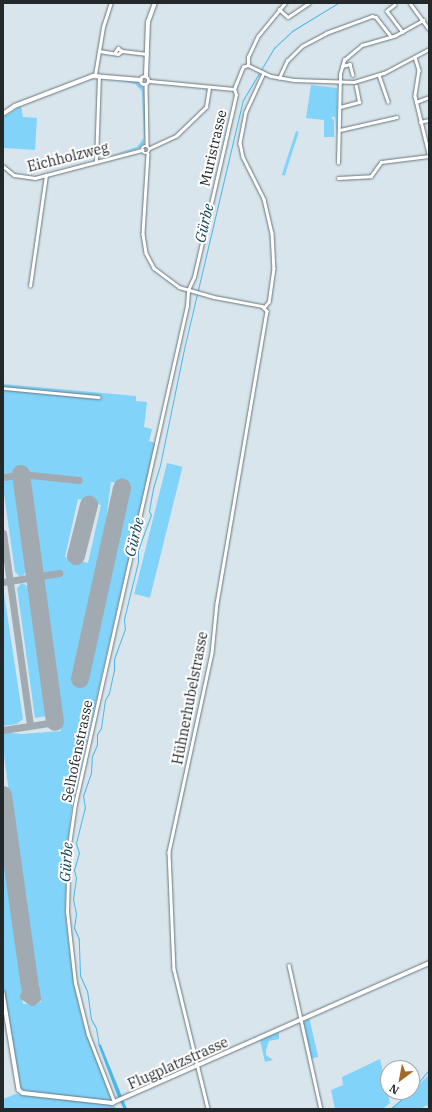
<!DOCTYPE html>
<html>
<head>
<meta charset="utf-8">
<style>
	body { margin:0 }
	#map { position:relative; width:432px; height:1112px; overflow:hidden; background:#d8e5ec; font-family:"IBM Plex Serif",serif }
	div>[style] { position:absolute }
	.green>* { inset:0; background:#81d3f9; transform-origin:0 0 }
	.water>* { inset:0; background:#4ab7e6 }
	.stream>* { height:1px; margin:-0.5px; padding:0 0.5px; transform-origin:0.5px; border-radius:0.5px; background:#4ab7e6 }
	.taxiway>* { height:7px; margin:-3.5px; padding:0 3.5px; transform-origin:3.5px; border-radius:3.5px; background:#a0aab0 }
	.runway>* { height:18px; margin:-9px; padding:0 9px; transform-origin:9px; border-radius:9px; background:#a0aab0 }
	.roads { filter:drop-shadow(0 0 1px #69757b) drop-shadow(0 0 1px #69757b) }
	.minor>* { height:2.5px; margin:-1.25px; padding:0 1.25px; transform-origin:1.25px; border-radius:1.25px; background:#fff }
	.minor>.ring { margin:-1.25px; padding:0; box-sizing:content-box; background:none; border:2.5px solid #fff; border-radius:50% }
	.tertiary>* { height:3.5px; margin:-1.75px; padding:0 1.75px; transform-origin:1.75px; border-radius:1.75px; background:#fff }
	.tertiary>.ring { margin:-1.75px; padding:0; box-sizing:content-box; background:none; border:3.5px solid #fff; border-radius:50% }
	span { translate:-50% -50%; white-space:nowrap; text-align:center; line-height:1.15; -webkit-text-stroke:4px #fff; paint-order:stroke }
	.street-label { font-size:14px; color:#23282b }
	.water-label { font-size:15px; color:#164458; font-style:italic }
	.frame { position:absolute; inset:0; border:4px solid #23282b; pointer-events:none }
	.north { position:absolute; left:380px; top:1060px; width:40px; height:40px; box-sizing:border-box; background:#fff; border:1px solid #a7a9aa; border-radius:50%; rotate:212deg; font-size:11px; font-weight:700; line-height:16px; text-align:center; color:#23282b }
	.north::after { content:''; display:block; margin:auto; width:14px; height:18px; background:#a36929; clip-path:polygon(50% 0,100% 100%,50% 72%,0 100%) }
</style>
</head>
<body>
<div id="map">
	<div class="green">
		<i style="clip-path:polygon(108px 78px,137px 82px,144px 89px,146px 123px,144px 144px,140px 148px,106px 157px,137px 147px,144px 138px,142px 91px,135px 84px)"></i>
		<i style="clip-path:polygon(311px 85px,337px 88px,337px 137px,335px 117px,331px 117px,334px 120px,334px 137px,324px 137px,324px 120px,306px 118px)"></i>
		<i style="clip-path:polygon(21px 106px,23px 117px,37px 118px,35px 150px,4px 148px,4px 117px)"></i>
		<i style="left:296px;top:131px;width:3px;height:46px;rotate:18deg"></i>
		<i style="clip-path:polygon(evenodd,3px 384px,136px 396px,136px 401px,147px 402px,144px 427px,152px 429px,149px 441px,155px 443px,72px 806px,67px 853px,65px 912px,74px 984px,83px 1023px,112px 1098px,109px 1102px,21px 1090px,3px 987px,3px 839px,10px 905px,23px 984px,21px 988px,23px 1004px,41px 1002px,39px 985px,35px 981px,24px 904px,27px 903px,26px 892px,22px 889px,3px 748px,3px 732px,21px 734px,61px 731px,26px 477px,79px 482px,80px 478px,20px 471px,3px 474px,3px 384px,111px 482px,131px 484px,86px 685px,74px 682px,100px 565px,111px 482px,3px 384px,78px 499px,101px 505px,88px 563px,65px 557px,78px 499px)"></i>
		<i style="left:167px;top:463px;width:16px;height:135px;rotate:14deg"></i>
		<i style="clip-path:polygon(14px 477px,27px 569px,24px 575px,20px 577px,15px 572px,3px 487px,3px 479px)"></i>
		<i style="clip-path:polygon(22px 583px,29px 587px,47px 716px,35px 718px,17px 588px)"></i>
		<i style="clip-path:polygon(3px 587px,23px 719px,17px 724px,3px 726px)"></i>
		<i style="left:309px;top:1017px;width:41px;height:8px;rotate:77deg"></i>
		<i style="clip-path:polygon(279px 1031px,279px 1039px,269px 1041px,266px 1050px,266px 1055px,273px 1060px,265px 1062px,260px 1040px)"></i>
		<i style="clip-path:polygon(380px 1059px,390px 1103px,383px 1109px,335px 1109px,331px 1090px,343px 1085px,342px 1077px)"></i>
		<i style="clip-path:polygon(429px 1075px,429px 1108px,427px 1105px,420px 1109px,392px 1109px)"></i>
		<i style="clip-path:polygon(16px 1094px,113px 1105px,117px 1109px,3px 1109px,3px 1099px)"></i>
	</div>
	<div class="water">
		<i style="clip-path:polygon(98px 1044px,101px 1045px,127px 1109px,124px 1109px,119px 1100px)"></i>
	</div>
	<div class="stream">
		<i style="left:99px;top:1045px;width:17px;rotate:-100deg"></i>
		<i style="left:96px;top:1028px;width:10px;rotate:-119deg"></i>
		<i style="left:91px;top:1019px;width:28px;rotate:-98deg"></i>
		<i style="left:87px;top:991px;width:17px;rotate:-114deg"></i>
		<i style="left:80px;top:975px;width:36px;rotate:-92deg"></i>
		<i style="left:79px;top:939px;width:12px;rotate:-114deg"></i>
		<i style="left:74px;top:928px;width:14px;rotate:-82deg"></i>
		<i style="left:76px;top:914px;width:15px;rotate:-101deg"></i>
		<i style="left:73px;top:899px;width:21px;rotate:-82deg"></i>
		<i style="left:76px;top:878px;width:8px;rotate:-104deg"></i>
		<i style="left:74px;top:870px;width:18px;rotate:-74deg"></i>
		<i style="left:79px;top:853px;width:10px;rotate:-107deg"></i>
		<i style="left:76px;top:843px;width:36px;rotate:-76deg"></i>
		<i style="left:85px;top:808px;width:12px;rotate:-99deg"></i>
		<i style="left:83px;top:796px;width:24px;rotate:-71deg"></i>
		<i style="left:91px;top:773px;width:17px;rotate:-87deg"></i>
		<i style="left:92px;top:756px;width:12px;rotate:-66deg"></i>
		<i style="left:97px;top:745px;width:11px;rotate:-90deg"></i>
		<i style="left:97px;top:734px;width:7px;rotate:-56deg"></i>
		<i style="left:101px;top:728px;width:28px;rotate:-82deg"></i>
		<i style="left:105px;top:700px;width:8px;rotate:-60deg"></i>
		<i style="left:109px;top:693px;width:25px;rotate:-78deg"></i>
		<i style="left:114px;top:669px;width:10px;rotate:-90deg"></i>
		<i style="left:114px;top:659px;width:32px;rotate:-70deg"></i>
		<i style="left:125px;top:629px;width:10px;rotate:-96deg"></i>
		<i style="left:124px;top:619px;width:59px;rotate:-76.2deg"></i>
		<i style="left:138px;top:562px;width:12px;rotate:-90deg"></i>
		<i style="left:138px;top:550px;width:37px;rotate:-70deg"></i>
		<i style="left:151px;top:515px;width:4px;rotate:-117deg"></i>
		<i style="left:149px;top:511px;width:23px;rotate:-80deg"></i>
		<i style="left:153px;top:488px;width:24px;rotate:-73deg"></i>
		<i style="left:160px;top:465px;width:118px;rotate:-78.3deg"></i>
		<i style="left:184px;top:349px;width:256px;rotate:-76.7deg"></i>
		<i style="left:243px;top:100px;width:61px;rotate:-59.2deg"></i>
		<i style="left:274px;top:48px;width:25px;rotate:-43deg"></i>
		<i style="left:292px;top:31px;width:54px;rotate:-31.3deg"></i>
		<i style="left:412px;top:1090px;width:26px;rotate:-50deg"></i>
		<i style="left:390px;top:1109px;width:26px;rotate:-40deg"></i>
	</div>
	<div class="taxiway">
		<i style="left:3px;top:477px;width:18px;rotate:-9deg"></i>
		<i style="left:21px;top:474px;width:58px;rotate:5.9deg"></i>
		<i style="left:3px;top:533px;width:194px;rotate:82deg"></i>
		<i style="left:3px;top:582px;width:57px;rotate:-9.1deg"></i>
		<i style="left:3px;top:730px;width:53px;rotate:-8.7deg"></i>
		<i style="left:29px;top:978px;width:13px;rotate:58deg"></i>
		<i style="left:36px;top:989px;width:9px;rotate:84deg"></i>
		<i style="left:37px;top:998px;width:6px;rotate:141deg"></i>
		<i style="left:32px;top:1002px;width:11px;rotate:-146deg"></i>
		<i style="left:23px;top:996px;width:13px;rotate:-61deg"></i>
	</div>
	<div class="runway">
		<i style="left:21px;top:474px;width:250px;rotate:82.2deg"></i>
		<i style="left:76px;top:556px;width:53px;rotate:-75.7deg"></i>
		<i style="left:80px;top:679px;width:196px;rotate:-77.6deg"></i>
		<i style="left:3px;top:795px;width:202px;rotate:82deg"></i>
	</div>
	<div class="roads">
		<div class="minor">
			<i style="left:410px;top:3px;width:32px;rotate:54deg"></i>
			<i style="left:395px;top:5px;width:10px;rotate:143deg"></i>
			<i style="left:387px;top:11px;width:26px;rotate:53deg"></i>
			<i style="left:279px;top:9px;width:12px;rotate:42deg"></i>
			<i style="left:288px;top:17px;width:25px;rotate:-34deg"></i>
			<i style="left:99px;top:51px;width:19px;rotate:9deg"></i>
			<i style="left:118px;top:54px;width:5px;rotate:-37deg"></i>
			<i style="left:115px;top:52px;width:5px;rotate:-53deg"></i>
			<i style="left:118px;top:48px;width:5px;rotate:37deg"></i>
			<i style="left:122px;top:51px;width:25px;rotate:7deg"></i>
			<i style="left:415px;top:57px;width:14px;rotate:73deg"></i>
			<i style="left:419px;top:70px;width:26px;rotate:99deg"></i>
			<i style="left:415px;top:96px;width:60px;rotate:76.4deg"></i>
			<i style="left:248px;top:65px;width:25px;rotate:26deg"></i>
			<i style="left:271px;top:76px;width:23px;rotate:10deg"></i>
			<i style="left:294px;top:80px;width:60px;rotate:1.9deg"></i>
			<i style="left:354px;top:82px;width:31px;rotate:-17deg"></i>
			<i style="left:384px;top:73px;width:51px;rotate:-28.1deg"></i>
			<i style="left:248px;top:65px;width:8px;rotate:-90deg"></i>
			<i style="left:248px;top:57px;width:23px;rotate:-65deg"></i>
			<i style="left:258px;top:36px;width:43px;rotate:-50.7deg"></i>
			<i style="left:342px;top:66px;width:8px;rotate:-14deg"></i>
			<i style="left:350px;top:64px;width:11px;rotate:75deg"></i>
			<i style="left:264px;top:73px;width:43px;rotate:114.8deg"></i>
			<i style="left:246px;top:112px;width:32px;rotate:101deg"></i>
			<i style="left:240px;top:143px;width:14px;rotate:78deg"></i>
			<i style="left:243px;top:157px;width:47px;rotate:63.4deg"></i>
			<i style="left:264px;top:199px;width:35px;rotate:77deg"></i>
			<i style="left:272px;top:233px;width:35px;rotate:87deg"></i>
			<i style="left:274px;top:268px;width:34px;rotate:98deg"></i>
			<i style="left:269px;top:302px;width:6px;rotate:129deg"></i>
			<i style="left:95px;top:75px;width:49px;rotate:-80.5deg"></i>
			<i style="left:103px;top:27px;width:25px;rotate:-72deg"></i>
			<i style="left:379px;top:75px;width:28px;rotate:71deg"></i>
			<i style="left:279px;top:78px;width:19px;rotate:-65deg"></i>
			<i style="left:287px;top:61px;width:21px;rotate:-45deg"></i>
			<i style="left:302px;top:46px;width:27px;rotate:-28deg"></i>
			<i style="left:326px;top:33px;width:49px;rotate:-20.3deg"></i>
			<i style="left:372px;top:16px;width:4px;rotate:14deg"></i>
			<i style="left:376px;top:17px;width:24px;rotate:52deg"></i>
			<i style="left:150px;top:81px;width:84px;rotate:5.4deg"></i>
			<i style="left:146px;top:85px;width:60px;rotate:89deg"></i>
			<i style="left:416px;top:102px;width:14px;rotate:-21deg"></i>
			<i style="left:340px;top:107px;width:20px;rotate:-15deg"></i>
			<i style="left:359px;top:102px;width:16px;rotate:-101deg"></i>
			<i style="left:420px;top:122px;width:9px;rotate:-13deg"></i>
			<i style="left:340px;top:130px;width:58px;rotate:-12.8deg"></i>
			<i class="ring" style="left:142px;top:146px;width:5.5px;height:5.5px"></i>
			<i style="left:150px;top:148px;width:29px;rotate:-25deg"></i>
			<i style="left:176px;top:136px;width:42px;rotate:-44deg"></i>
			<i style="left:206px;top:107px;width:20px;rotate:-81deg"></i>
			<i style="left:148px;top:154px;width:80px;rotate:93.6deg"></i>
			<i style="left:143px;top:234px;width:19px;rotate:81deg"></i>
			<i style="left:146px;top:253px;width:17px;rotate:62deg"></i>
			<i style="left:154px;top:268px;width:31px;rotate:37deg"></i>
			<i style="left:179px;top:287px;width:36px;rotate:16deg"></i>
			<i style="left:214px;top:297px;width:49px;rotate:10.6deg"></i>
			<i style="left:262px;top:306px;width:7px;rotate:45deg"></i>
			<i style="left:267px;top:311px;width:296px;rotate:99.7deg"></i>
			<i style="left:217px;top:603px;width:50px;rotate:95.7deg"></i>
			<i style="left:212px;top:653px;width:204px;rotate:102.2deg"></i>
			<i style="left:169px;top:852px;width:117px;rotate:87.6deg"></i>
			<i style="left:174px;top:969px;width:144px;rotate:76.3deg"></i>
			<i style="left:96px;top:161px;width:85px;rotate:-88deg"></i>
			<i style="left:338px;top:163px;width:89px;rotate:-88.7deg"></i>
			<i style="left:340px;top:74px;width:15px;rotate:-74deg"></i>
			<i style="left:344px;top:60px;width:23px;rotate:-40deg"></i>
			<i style="left:362px;top:45px;width:35px;rotate:-16deg"></i>
			<i style="left:396px;top:35px;width:31px;rotate:-29deg"></i>
			<i style="left:3px;top:166px;width:14px;rotate:39deg"></i>
			<i style="left:14px;top:175px;width:21px;rotate:8deg"></i>
			<i style="left:35px;top:178px;width:111px;rotate:-14.7deg"></i>
			<i style="left:338px;top:178px;width:33px;rotate:-3deg"></i>
			<i style="left:371px;top:176px;width:17px;rotate:-54deg"></i>
			<i style="left:381px;top:162px;width:48px;rotate:-7.1deg"></i>
			<i style="left:30px;top:286px;width:112px;rotate:-81.8deg"></i>
			<i style="left:3px;top:388px;width:96px;rotate:5.4deg"></i>
			<i style="left:289px;top:965px;width:148px;rotate:77.5deg"></i>
			<i style="left:114px;top:1102px;width:72px;rotate:-111.2deg"></i>
			<i style="left:88px;top:1035px;width:54px;rotate:-104deg"></i>
			<i style="left:75px;top:983px;width:71px;rotate:-96.4deg"></i>
			<i style="left:67px;top:912px;width:67px;rotate:-88.3deg"></i>
			<i style="left:69px;top:845px;width:41px;rotate:-81.7deg"></i>
			<i style="left:75px;top:804px;width:510px;rotate:-77.33deg"></i>
			<i style="left:187px;top:306px;width:16px;rotate:-86deg"></i>
			<i style="left:188px;top:290px;width:14px;rotate:-65deg"></i>
			<i style="left:194px;top:277px;width:62px;rotate:-76.9deg"></i>
			<i style="left:208px;top:217px;width:125px;rotate:-77.1deg"></i>
			<i style="left:236px;top:95px;width:6px;rotate:-108deg"></i>
			<i style="left:234px;top:89px;width:24px;rotate:-68deg"></i>
			<i style="left:243px;top:67px;width:5px;rotate:-22deg"></i>
		</div>
		<div class="tertiary">
			<i style="left:146px;top:76px;width:54px;rotate:-87.9deg"></i>
			<i style="left:148px;top:22px;width:20px;rotate:-70deg"></i>
			<i class="ring" style="left:140.5px;top:76.5px;width:5.5px;height:5.5px"></i>
			<i style="left:3px;top:114px;width:14px;rotate:-34deg"></i>
			<i style="left:15px;top:106px;width:84px;rotate:-21deg"></i>
			<i style="left:93px;top:76px;width:48px;rotate:4.8deg"></i>
			<i style="left:3px;top:993px;width:98px;rotate:80.6deg"></i>
			<i style="left:19px;top:1090px;width:5px;rotate:37deg"></i>
			<i style="left:23px;top:1093px;width:90px;rotate:6.4deg"></i>
			<i style="left:112px;top:1103px;width:347px;rotate:-23.8deg"></i>
		</div>
	</div>
	<div class="street-label">
		<span style="left:213px;top:148px;rotate:-77deg">Muristrasse</span>
		<span style="left:68px;top:157px;rotate:-14deg">Eichholzweg</span>
		<span style="left:190px;top:698px;rotate:-79deg">Hühnerhubelstrasse</span>
		<span style="left:77px;top:751px;rotate:-78deg">Selhofenstrasse</span>
		<span style="left:178px;top:1063px;rotate:-24deg">Flugplatzstrasse</span>
	</div>
	<div class="water-label">
		<span style="left:204px;top:223px;rotate:-77deg">Gürbe</span>
		<span style="left:134px;top:537px;rotate:-76deg">Gürbe</span>
		<span style="left:66px;top:862px;rotate:-86deg">Gürbe</span>
	</div>
	<div class="frame"></div>
	<div class="north">N</div>
</div>
</body>
</html>
